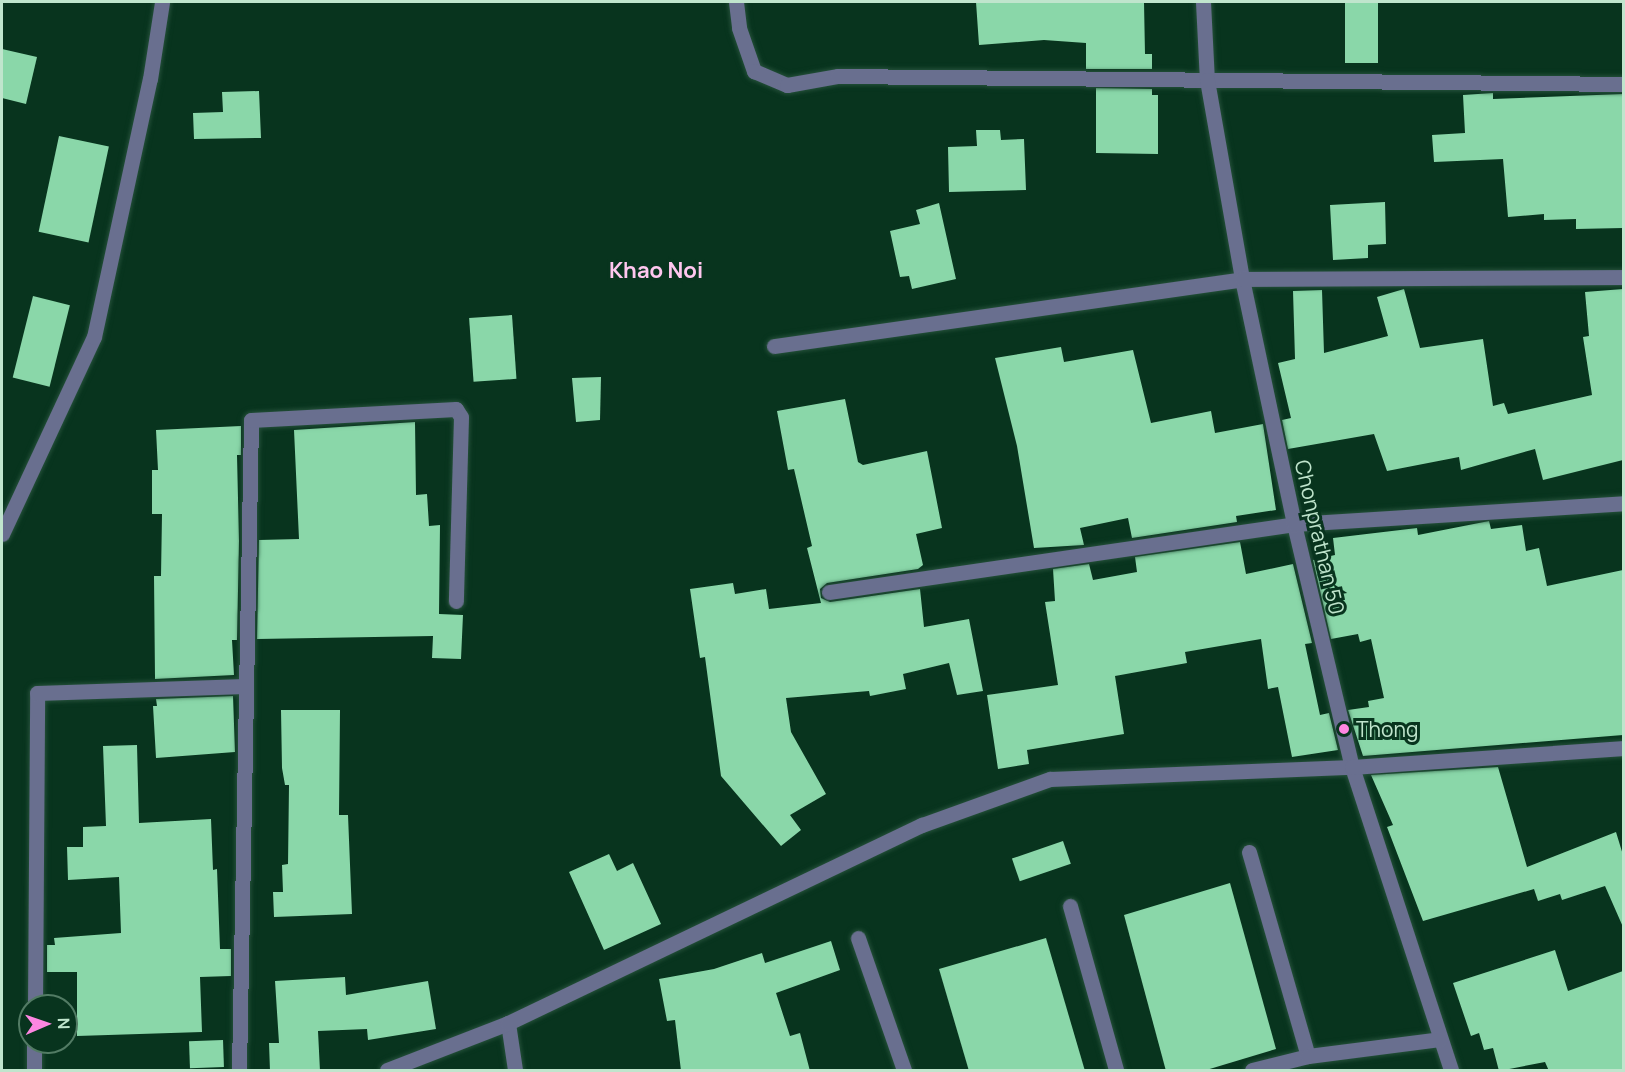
<!DOCTYPE html>
<html>
<head>
<meta charset="utf-8">
<style>
	body { margin:0 }
	#map { position:relative; width:1625px; height:1072px; overflow:hidden; background:#08341e; font-family:Manrope,sans-serif }
	div>[style] { position:absolute }
	.building>* { inset:0; background:#8ad7a9; transform-origin:0 0 }
	.roads { filter:drop-shadow(0 0 2px #25503a) drop-shadow(0 0 2px #25503a) }
	.minor>* { height:15px; margin:-7.5px; padding:0 7.5px; transform-origin:7.5px; border-radius:7.5px; background:#696f8f }
	.dots>* { width:16px; height:16px; translate:-50% -50%; box-sizing:border-box; border:3px solid #08341e; border-radius:50% }
	span { translate:-50% -50%; white-space:nowrap; text-align:center; line-height:1.15; -webkit-text-stroke:6px #08341e; paint-order:stroke }
	.street-label { font-size:21px; color:#c0e5cd }
	.poi-label { font-size:21px; color:#c0e5cd }
	.left { translate:0 -50%; text-align:left }
	.neighbourhood-label { font-size:22px; color:#ffc7ef; font-weight:700 }
	.frame { position:absolute; inset:0; border:3px solid #c0e5cd; pointer-events:none }
	.north { position:absolute; left:18px; top:994px; width:60px; height:60px; box-sizing:border-box; background:#08341e; border:2px solid #527b64; border-radius:50%; rotate:88deg; font-size:16px; font-weight:700; line-height:24px; text-align:center; color:#c0e5cd }
	.north::after { content:''; display:block; margin:auto; width:21px; height:27px; background:#fe86e1; clip-path:polygon(50% 0,100% 100%,50% 72%,0 100%) }
</style>
</head>
<body>
<div id="map">
	<div class="building">
		<i style="clip-path:polygon(976px 2px,1144px 2px,1145px 54px,1152px 54px,1152px 69px,1086px 69px,1086px 43px,1044px 40px,979px 45px)"></i>
		<i style="left:1345px;top:2px;width:33px;height:61px"></i>
		<i style="clip-path:polygon(2px 49px,37px 57px,26px 104px,2px 98px)"></i>
		<i style="clip-path:polygon(1096px 88px,1152px 89px,1152px 95px,1158px 95px,1158px 154px,1096px 153px)"></i>
		<i style="clip-path:polygon(259px 91px,261px 138px,194px 139px,193px 113px,223px 112px,222px 92px)"></i>
		<i style="clip-path:polygon(1493px 93px,1493px 99px,1623px 94px,1623px 228px,1576px 229px,1576px 219px,1544px 220px,1544px 214px,1508px 217px,1503px 159px,1434px 162px,1432px 135px,1465px 133px,1463px 95px)"></i>
		<i style="clip-path:polygon(976px 130px,1000px 130px,1001px 140px,1024px 139px,1026px 190px,949px 192px,948px 147px,977px 146px)"></i>
		<i style="left:59px;top:136px;width:51px;height:98px;rotate:12deg"></i>
		<i style="clip-path:polygon(1385px 202px,1386px 244px,1368px 245px,1368px 258px,1333px 260px,1330px 205px)"></i>
		<i style="clip-path:polygon(939px 203px,956px 279px,912px 289px,909px 276px,900px 277px,890px 231px,920px 224px,916px 210px)"></i>
		<i style="clip-path:polygon(1404px 289px,1420px 348px,1483px 339px,1493px 406px,1504px 403px,1508px 414px,1592px 395px,1583px 337px,1589px 336px,1585px 292px,1623px 289px,1623px 460px,1543px 480px,1535px 449px,1461px 470px,1459px 457px,1387px 471px,1374px 434px,1288px 449px,1282px 420px,1291px 418px,1278px 363px,1295px 359px,1293px 291px,1322px 290px,1324px 353px,1388px 336px,1377px 297px)"></i>
		<i style="left:33px;top:296px;width:38px;height:84px;rotate:14deg"></i>
		<i style="left:512px;top:315px;width:64px;height:43px;rotate:86deg"></i>
		<i style="clip-path:polygon(1061px 347px,1064px 362px,1133px 350px,1151px 423px,1211px 411px,1215px 433px,1263px 424px,1276px 510px,1236px 516px,1237px 522px,1132px 538px,1128px 518px,1080px 528px,1084px 545px,1034px 548px,1017px 446px,995px 358px)"></i>
		<i style="clip-path:polygon(601px 377px,600px 420px,576px 422px,572px 378px)"></i>
		<i style="clip-path:polygon(845px 399px,858px 462px,863px 465px,927px 451px,942px 528px,916px 534px,923px 565px,918px 569px,827px 583px,820px 589px,821px 598px,830px 602px,920px 589px,924px 627px,969px 619px,983px 691px,957px 695px,949px 663px,903px 674px,906px 689px,870px 696px,869px 691px,786px 698px,791px 732px,826px 794px,790px 815px,801px 830px,781px 846px,721px 776px,705px 657px,700px 658px,690px 589px,733px 583px,735px 594px,766px 589px,769px 609px,821px 603px,807px 548px,812px 546px,794px 469px,788px 470px,777px 411px)"></i>
		<i style="clip-path:polygon(415px 422px,416px 495px,427px 494px,429px 526px,440px 525px,439px 614px,463px 615px,461px 659px,432px 658px,433px 636px,257px 639px,259px 540px,299px 539px,294px 430px)"></i>
		<i style="clip-path:polygon(241px 426px,241px 455px,237px 455px,239px 541px,237px 640px,232px 640px,234px 675px,155px 679px,154px 576px,161px 576px,162px 514px,152px 514px,152px 470px,158px 470px,156px 430px)"></i>
		<i style="clip-path:polygon(1489px 521px,1491px 529px,1522px 525px,1526px 551px,1539px 548px,1547px 586px,1623px 570px,1623px 735px,1363px 756px,1348px 710px,1369px 707px,1368px 701px,1384px 698px,1371px 639px,1360px 642px,1358px 634px,1331px 639px,1313px 560px,1335px 555px,1333px 538px,1417px 528px,1418px 535px)"></i>
		<i style="clip-path:polygon(1240px 542px,1246px 574px,1293px 564px,1312px 643px,1305px 644px,1320px 715px,1329px 713px,1338px 750px,1292px 757px,1278px 687px,1268px 689px,1261px 639px,1185px 652px,1187px 663px,1115px 676px,1124px 734px,1027px 750px,1029px 764px,998px 769px,987px 695px,1058px 685px,1045px 602px,1055px 601px,1053px 569px,1089px 564px,1093px 580px,1137px 572px,1135px 557px)"></i>
		<i style="clip-path:polygon(233px 696px,235px 752px,156px 758px,153px 706px,157px 706px,156px 699px)"></i>
		<i style="clip-path:polygon(281px 710px,340px 710px,339px 815px,348px 815px,352px 914px,274px 917px,273px 892px,283px 892px,282px 865px,288px 864px,289px 785px,285px 785px,282px 768px)"></i>
		<i style="clip-path:polygon(137px 745px,139px 823px,211px 819px,213px 870px,217px 869px,220px 949px,231px 949px,231px 976px,200px 977px,202px 1032px,77px 1036px,77px 972px,47px 972px,47px 945px,55px 945px,54px 938px,121px 933px,119px 877px,68px 880px,67px 847px,83px 847px,83px 827px,106px 826px,103px 746px)"></i>
		<i style="clip-path:polygon(1498px 767px,1527px 867px,1616px 832px,1623px 855px,1623px 927px,1605px 886px,1562px 900px,1560px 894px,1538px 901px,1534px 889px,1423px 921px,1387px 827px,1393px 825px,1371px 775px)"></i>
		<i style="left:1063px;top:841px;width:24px;height:54px;rotate:71deg"></i>
		<i style="clip-path:polygon(609px 854px,617px 871px,633px 863px,661px 924px,604px 950px,569px 872px)"></i>
		<i style="clip-path:polygon(1230px 883px,1276px 1049px,1203px 1071px,1166px 1071px,1124px 915px)"></i>
		<i style="clip-path:polygon(1046px 938px,1085px 1071px,969px 1071px,939px 969px)"></i>
		<i style="clip-path:polygon(831px 941px,840px 970px,776px 993px,790px 1036px,800px 1033px,810px 1071px,681px 1071px,675px 1020px,667px 1021px,659px 979px,714px 969px,762px 953px,765px 963px)"></i>
		<i style="clip-path:polygon(1555px 950px,1568px 991px,1623px 971px,1623px 1071px,1549px 1071px,1545px 1062px,1499px 1071px,1493px 1048px,1484px 1050px,1479px 1033px,1471px 1036px,1453px 983px)"></i>
		<i style="clip-path:polygon(345px 977px,346px 995px,428px 981px,436px 1029px,368px 1040px,367px 1029px,318px 1031px,320px 1071px,270px 1071px,269px 1043px,279px 1043px,275px 981px)"></i>
		<i style="left:223px;top:1040px;width:27px;height:34px;rotate:88deg"></i>
	</div>
	<div class="roads">
		<div class="minor">
			<i style="left:736px;top:2px;width:26px;rotate:83deg"></i>
			<i style="left:739px;top:28px;width:46px;rotate:70.8deg"></i>
			<i style="left:754px;top:71px;width:36px;rotate:23deg"></i>
			<i style="left:787px;top:85px;width:52px;rotate:-10deg"></i>
			<i style="left:838px;top:76px;width:786px;rotate:0.58deg"></i>
			<i style="left:1203px;top:2px;width:78px;rotate:87.1deg"></i>
			<i style="left:1207px;top:80px;width:202px;rotate:80deg"></i>
			<i style="left:1242px;top:279px;width:250px;rotate:78deg"></i>
			<i style="left:1294px;top:524px;width:250px;rotate:76.6deg"></i>
			<i style="left:1352px;top:767px;width:319px;rotate:71.9deg"></i>
			<i style="left:774px;top:346px;width:473px;rotate:-8.1deg"></i>
			<i style="left:1242px;top:279px;width:382px;rotate:-0.3deg"></i>
			<i style="left:2px;top:534px;width:217px;rotate:-65deg"></i>
			<i style="left:94px;top:337px;width:264px;rotate:-77.8deg"></i>
			<i style="left:150px;top:79px;width:78px;rotate:-81.1deg"></i>
			<i style="left:829px;top:592px;width:470px;rotate:-8.3deg"></i>
			<i style="left:1294px;top:524px;width:331px;rotate:-3.6deg"></i>
			<i style="left:1249px;top:852px;width:212px;rotate:73.9deg"></i>
			<i style="left:1070px;top:906px;width:170px;rotate:74.3deg"></i>
			<i style="left:858px;top:938px;width:140px;rotate:70.8deg"></i>
			<i style="left:35px;top:1006px;width:313px;rotate:-89.6deg"></i>
			<i style="left:37px;top:693px;width:208px;rotate:-1.9deg"></i>
			<i style="left:508px;top:1023px;width:48px;rotate:81.5deg"></i>
			<i style="left:34px;top:1070px;width:28px;rotate:-90deg"></i>
			<i style="left:239px;top:1070px;width:650px;rotate:-88.94deg"></i>
			<i style="left:251px;top:420px;width:205px;rotate:-3.1deg"></i>
			<i style="left:456px;top:409px;width:9px;rotate:58deg"></i>
			<i style="left:461px;top:417px;width:184px;rotate:91.6deg"></i>
			<i style="left:387px;top:1070px;width:130px;rotate:-21.2deg"></i>
			<i style="left:508px;top:1023px;width:459px;rotate:-25.6deg"></i>
			<i style="left:922px;top:825px;width:136px;rotate:-19.8deg"></i>
			<i style="left:1050px;top:779px;width:302px;rotate:-2.3deg"></i>
			<i style="left:1352px;top:767px;width:273px;rotate:-4deg"></i>
			<i style="left:1252px;top:1070px;width:58px;rotate:-14deg"></i>
			<i style="left:1308px;top:1056px;width:133px;rotate:-7.3deg"></i>
		</div>
	</div>
	<div class="dots">
		<i style="left:1344px;top:729px;background:#fe86e1"></i>
	</div>
	<div class="street-label">
		<span style="left:1320px;top:537px;rotate:77deg">Chonprathan 50</span>
	</div>
	<div class="poi-label">
		<span class="left" style="left:1356px;top:729px">Thong</span>
	</div>
	<div class="neighbourhood-label">
		<span style="left:656px;top:271px">Khao Noi</span>
	</div>
	<div class="frame"></div>
	<div class="north">N</div>
</div>
</body>
</html>
